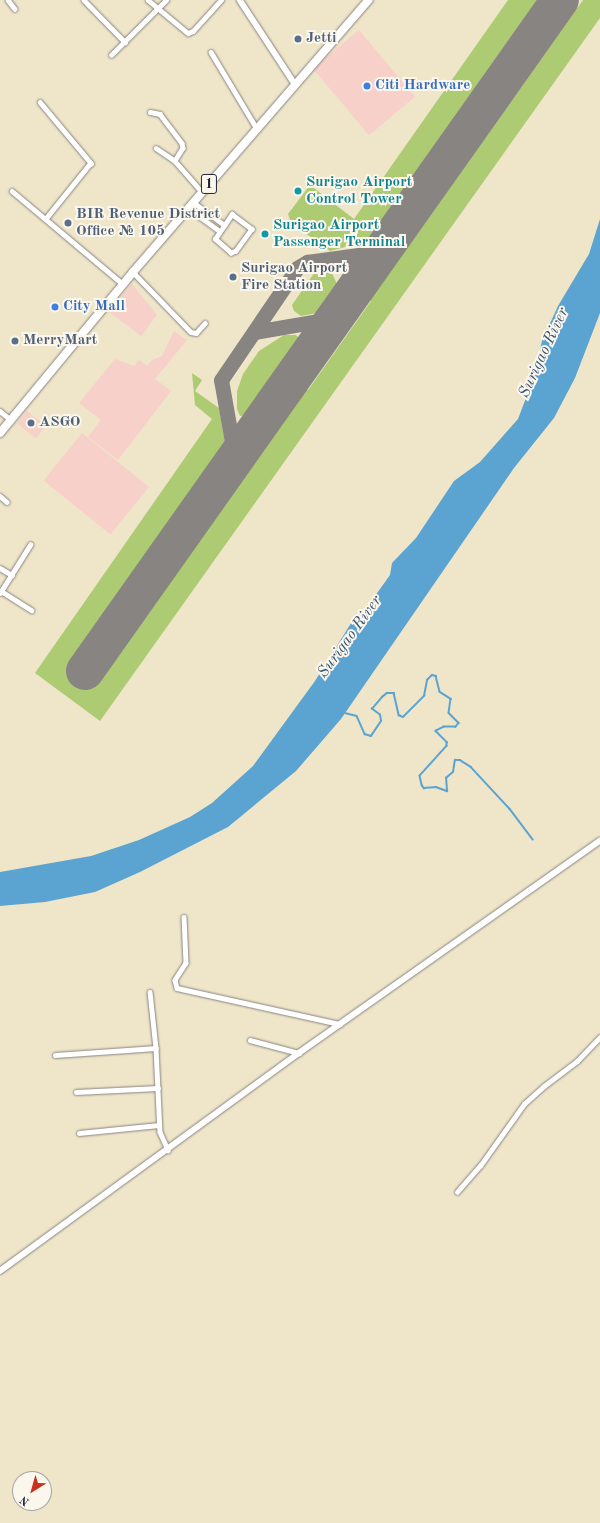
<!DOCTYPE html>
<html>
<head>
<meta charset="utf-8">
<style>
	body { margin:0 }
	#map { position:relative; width:600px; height:1523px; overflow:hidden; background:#efe5c9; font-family:"Old Standard TT",serif }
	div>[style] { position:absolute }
	.built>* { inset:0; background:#f7d0ca; transform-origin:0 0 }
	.green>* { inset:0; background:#adcb72 }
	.water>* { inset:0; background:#5ba4d2 }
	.stream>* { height:1.5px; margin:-0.75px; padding:0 0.75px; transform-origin:0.75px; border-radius:0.75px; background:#5ba4d2 }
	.taxiway>* { height:15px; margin:-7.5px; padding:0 7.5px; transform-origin:7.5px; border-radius:7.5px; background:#888482 }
	.runway>* { height:38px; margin:-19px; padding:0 19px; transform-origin:19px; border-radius:19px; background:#888482 }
	.roads { filter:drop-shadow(0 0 1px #888482) drop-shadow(0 0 1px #888482) }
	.minor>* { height:4.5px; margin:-2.25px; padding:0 2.25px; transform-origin:2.25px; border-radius:2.25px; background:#fff }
	.tertiary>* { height:5.5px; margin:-2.75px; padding:0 2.75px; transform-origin:2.75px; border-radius:2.75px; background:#fff }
	.trunk>* { height:8px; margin:-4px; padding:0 4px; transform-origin:4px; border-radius:4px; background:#fff }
	.dots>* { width:11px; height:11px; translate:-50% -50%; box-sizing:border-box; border:2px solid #fbf7ec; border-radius:50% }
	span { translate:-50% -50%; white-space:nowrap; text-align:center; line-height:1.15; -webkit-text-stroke:4px #fbf7ec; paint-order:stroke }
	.shield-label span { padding:1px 3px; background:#fbf7ec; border:1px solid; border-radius:3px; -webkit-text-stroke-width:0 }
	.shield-label { font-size:14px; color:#22223b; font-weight:700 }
	.service-label { font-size:15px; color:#4e5e75; font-weight:700 }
	.left { translate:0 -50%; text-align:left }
	.shop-label { font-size:15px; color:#366cbe; font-weight:700 }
	.culture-label { font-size:15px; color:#0d838f; font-weight:700 }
	.water-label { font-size:16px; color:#395677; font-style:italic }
	.north { position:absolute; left:12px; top:1471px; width:40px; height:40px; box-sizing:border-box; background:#fbf7ec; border:1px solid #a4a2a5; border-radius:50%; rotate:217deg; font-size:11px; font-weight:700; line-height:16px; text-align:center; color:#22223b }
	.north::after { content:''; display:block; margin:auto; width:14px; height:18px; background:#c8321e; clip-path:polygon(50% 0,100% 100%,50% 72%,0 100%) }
</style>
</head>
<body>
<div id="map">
	<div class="built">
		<i style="left:359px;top:30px;width:87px;height:60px;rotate:50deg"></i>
		<i style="clip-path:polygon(132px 284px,157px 315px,141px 336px,109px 312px)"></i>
		<i style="clip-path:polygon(174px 331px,187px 340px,155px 379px,171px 391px,118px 460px,88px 437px,101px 420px,79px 403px,115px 359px,134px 366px,139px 360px,147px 366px,152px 360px,162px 356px)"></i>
		<i style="left:27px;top:411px;width:24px;height:16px;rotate:38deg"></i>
		<i style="left:82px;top:433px;width:86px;height:61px;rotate:39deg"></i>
	</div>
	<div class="green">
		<i style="clip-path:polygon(508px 0,537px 0,382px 220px,386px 223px,380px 231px,376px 229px,368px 241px,330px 251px,291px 223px,288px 214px,310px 185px,354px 219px)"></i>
		<i style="clip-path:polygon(583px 0,600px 0,600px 18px,100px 721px,35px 673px,212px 419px,195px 405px,192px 373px,202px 380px,195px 391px,219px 408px,226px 448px,74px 663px,98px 680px,304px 388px,308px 390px,371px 301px,366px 297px,408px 237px,413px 240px)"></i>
		<i style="clip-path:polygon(317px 269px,324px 269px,332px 273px,337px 284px,317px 313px,301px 316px,294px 311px,292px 305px)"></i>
		<i style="clip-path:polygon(284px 335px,296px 335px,299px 338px,278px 368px,281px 371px,249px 415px,240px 416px,237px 409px,237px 391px,243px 374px,259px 351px)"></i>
	</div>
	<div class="water">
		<i style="clip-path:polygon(600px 219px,600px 313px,575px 378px,554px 418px,514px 468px,341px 719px,296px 771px,228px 827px,140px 872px,95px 892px,45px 902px,0 906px,0 872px,91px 856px,139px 840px,190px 817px,212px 803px,253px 766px,315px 681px,353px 620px,365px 610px,390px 575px,392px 563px,416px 538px,454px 481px,480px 462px,518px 419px,534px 377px,542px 341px,558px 306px,589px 254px)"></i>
	</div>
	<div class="stream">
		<i style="left:345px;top:713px;width:12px;rotate:14deg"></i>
		<i style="left:357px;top:716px;width:20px;rotate:66deg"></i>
		<i style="left:365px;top:734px;width:6px;rotate:18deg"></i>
		<i style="left:371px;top:736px;width:18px;rotate:-56deg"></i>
		<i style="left:381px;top:721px;width:6px;rotate:-99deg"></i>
		<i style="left:380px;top:715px;width:10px;rotate:-143deg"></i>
		<i style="left:372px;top:709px;width:16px;rotate:-50deg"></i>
		<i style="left:382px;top:697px;width:6px;rotate:-39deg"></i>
		<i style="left:387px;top:693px;width:7px"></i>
		<i style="left:394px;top:693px;width:23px;rotate:77deg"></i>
		<i style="left:399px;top:715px;width:4px;rotate:27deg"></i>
		<i style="left:403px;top:717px;width:30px;rotate:-45deg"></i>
		<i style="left:424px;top:696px;width:16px;rotate:-79deg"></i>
		<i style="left:427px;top:680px;width:7px;rotate:-45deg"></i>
		<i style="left:432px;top:675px;width:4px;rotate:14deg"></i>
		<i style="left:436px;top:676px;width:16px;rotate:76deg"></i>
		<i style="left:440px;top:692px;width:13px;rotate:32deg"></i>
		<i style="left:451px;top:699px;width:14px;rotate:98deg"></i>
		<i style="left:449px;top:713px;width:14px;rotate:45deg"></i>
		<i style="left:459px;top:723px;width:5px;rotate:127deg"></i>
		<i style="left:456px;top:727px;width:12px;rotate:180deg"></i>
		<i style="left:444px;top:727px;width:9px;rotate:153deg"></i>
		<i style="left:436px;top:731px;width:16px;rotate:45deg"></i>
		<i style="left:447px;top:742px;width:4px;rotate:90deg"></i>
		<i style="left:447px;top:746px;width:40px;rotate:132deg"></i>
		<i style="left:420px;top:776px;width:9px;rotate:77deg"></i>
		<i style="left:422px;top:785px;width:4px;rotate:56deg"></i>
		<i style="left:424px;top:788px;width:12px;rotate:-5deg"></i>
		<i style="left:436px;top:787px;width:12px;rotate:20deg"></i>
		<i style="left:447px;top:791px;width:13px;rotate:-94deg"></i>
		<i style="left:446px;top:778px;width:9px;rotate:-41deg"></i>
		<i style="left:453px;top:772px;width:12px;rotate:-81deg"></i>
		<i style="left:455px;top:760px;width:5px"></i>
		<i style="left:460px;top:760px;width:13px;rotate:32deg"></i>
		<i style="left:471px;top:767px;width:57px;rotate:47.1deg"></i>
		<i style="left:510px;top:809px;width:38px;rotate:53deg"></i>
	</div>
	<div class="taxiway">
		<i style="left:254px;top:332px;width:82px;rotate:-9.8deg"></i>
		<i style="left:235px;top:459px;width:80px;rotate:-100deg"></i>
		<i style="left:221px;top:380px;width:135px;rotate:-55.8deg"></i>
		<i style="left:297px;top:268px;width:12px;rotate:-31deg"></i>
		<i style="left:307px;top:262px;width:52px;rotate:-7.7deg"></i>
		<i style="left:359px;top:255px;width:34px;rotate:-26deg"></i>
	</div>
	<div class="runway">
		<i style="left:85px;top:671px;width:822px;rotate:-54.71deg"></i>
	</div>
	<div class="roads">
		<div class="minor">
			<i style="left:8px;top:0;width:11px;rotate:52deg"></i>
			<i style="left:84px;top:0;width:59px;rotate:45.7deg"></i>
			<i style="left:148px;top:0;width:52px;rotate:39.5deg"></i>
			<i style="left:188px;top:33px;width:5px;rotate:-22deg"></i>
			<i style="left:193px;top:31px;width:42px;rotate:-47.9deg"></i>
			<i style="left:211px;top:52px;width:90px;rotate:59.1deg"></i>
			<i style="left:111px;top:55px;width:78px;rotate:-45deg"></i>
			<i style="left:40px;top:102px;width:80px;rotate:50.1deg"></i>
			<i style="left:91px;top:163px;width:72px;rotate:128.8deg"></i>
			<i style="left:150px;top:112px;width:10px;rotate:11deg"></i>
			<i style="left:160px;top:114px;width:36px;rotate:53deg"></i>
			<i style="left:182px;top:143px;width:5px;rotate:79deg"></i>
			<i style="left:183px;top:148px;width:15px;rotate:122deg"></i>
			<i style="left:156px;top:148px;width:23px;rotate:34deg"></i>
			<i style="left:175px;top:161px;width:41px;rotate:48.9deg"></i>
			<i style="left:12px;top:191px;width:145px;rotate:40deg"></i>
			<i style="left:193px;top:202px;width:39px;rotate:36deg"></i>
			<i style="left:188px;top:208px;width:39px;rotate:36deg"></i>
			<i style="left:232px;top:214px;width:25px;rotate:37deg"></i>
			<i style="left:252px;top:229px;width:27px;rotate:126deg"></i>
			<i style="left:236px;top:251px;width:5px;rotate:158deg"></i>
			<i style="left:231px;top:253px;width:21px;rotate:-139deg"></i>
			<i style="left:215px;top:239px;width:30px;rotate:-56deg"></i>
			<i style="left:133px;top:272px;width:83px;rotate:46deg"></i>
			<i style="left:191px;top:332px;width:5px;rotate:11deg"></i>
			<i style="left:196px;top:333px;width:13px;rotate:-48deg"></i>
			<i style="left:0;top:411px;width:14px;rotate:39deg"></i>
			<i style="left:0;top:496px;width:9px;rotate:41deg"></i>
			<i style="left:0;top:568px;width:14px;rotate:30deg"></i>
			<i style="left:1px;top:591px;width:36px;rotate:32deg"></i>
			<i style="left:0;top:593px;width:57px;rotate:-58deg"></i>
			<i style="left:184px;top:917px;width:46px;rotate:87.5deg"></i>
			<i style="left:186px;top:963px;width:20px;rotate:123deg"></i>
			<i style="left:175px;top:980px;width:8px;rotate:76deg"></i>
			<i style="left:177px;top:988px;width:167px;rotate:12.5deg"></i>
			<i style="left:150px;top:992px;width:56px;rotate:83.9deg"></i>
			<i style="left:156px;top:1048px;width:84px;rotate:87.3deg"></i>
			<i style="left:160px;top:1132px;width:20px;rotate:66deg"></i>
			<i style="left:250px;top:1040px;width:51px;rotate:14.9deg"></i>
			<i style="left:55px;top:1055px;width:101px;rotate:-4deg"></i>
			<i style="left:76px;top:1092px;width:82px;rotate:-2.8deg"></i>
			<i style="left:79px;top:1133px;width:80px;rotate:-5.7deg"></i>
			<i style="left:457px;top:1192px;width:35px;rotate:-49deg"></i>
			<i style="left:480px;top:1166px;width:76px;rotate:-54.6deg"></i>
			<i style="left:524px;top:1104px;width:27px;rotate:-42deg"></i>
			<i style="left:544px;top:1086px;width:41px;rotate:-37.1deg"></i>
			<i style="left:577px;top:1061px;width:33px;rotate:-46deg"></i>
		</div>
		<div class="tertiary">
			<i style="left:240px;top:0;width:100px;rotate:56.8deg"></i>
			<i style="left:0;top:1271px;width:370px;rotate:-36.1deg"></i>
			<i style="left:299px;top:1053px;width:368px;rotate:-35.2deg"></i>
		</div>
		<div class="trunk">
			<i style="left:0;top:433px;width:209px;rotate:-50.4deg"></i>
			<i style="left:133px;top:272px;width:360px;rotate:-49.1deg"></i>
		</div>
	</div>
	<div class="dots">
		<i style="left:298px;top:39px;background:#5c6f8a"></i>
		<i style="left:367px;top:86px;background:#3f7fe0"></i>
		<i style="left:298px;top:191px;background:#0f9aa8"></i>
		<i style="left:68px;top:223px;background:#5c6f8a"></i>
		<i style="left:265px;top:234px;background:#0f9aa8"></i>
		<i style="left:233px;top:277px;background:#5c6f8a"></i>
		<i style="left:55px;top:307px;background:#3f7fe0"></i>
		<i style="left:15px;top:341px;background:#5c6f8a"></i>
		<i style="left:31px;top:423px;background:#5c6f8a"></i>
	</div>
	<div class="shield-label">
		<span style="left:209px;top:184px">1</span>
	</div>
	<div class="service-label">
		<span class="left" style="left:306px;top:39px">Jetti</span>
		<span class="left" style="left:76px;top:223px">BIR Revenue District<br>Office № 105</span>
		<span class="left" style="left:241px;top:277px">Surigao Airport<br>Fire Station</span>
		<span class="left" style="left:23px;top:341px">MerryMart</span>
		<span class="left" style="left:39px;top:423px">ASGO</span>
	</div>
	<div class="shop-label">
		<span class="left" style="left:375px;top:86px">Citi Hardware</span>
		<span class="left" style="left:63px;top:307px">City Mall</span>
	</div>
	<div class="culture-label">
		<span class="left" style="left:306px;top:191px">Surigao Airport<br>Control Tower</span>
		<span class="left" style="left:273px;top:234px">Surigao Airport<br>Passenger Terminal</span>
	</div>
	<div class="water-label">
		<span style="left:544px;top:353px;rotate:-65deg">Surigao River</span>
		<span style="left:350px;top:637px;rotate:-54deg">Surigao River</span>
	</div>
	<div class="north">N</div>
</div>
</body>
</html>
